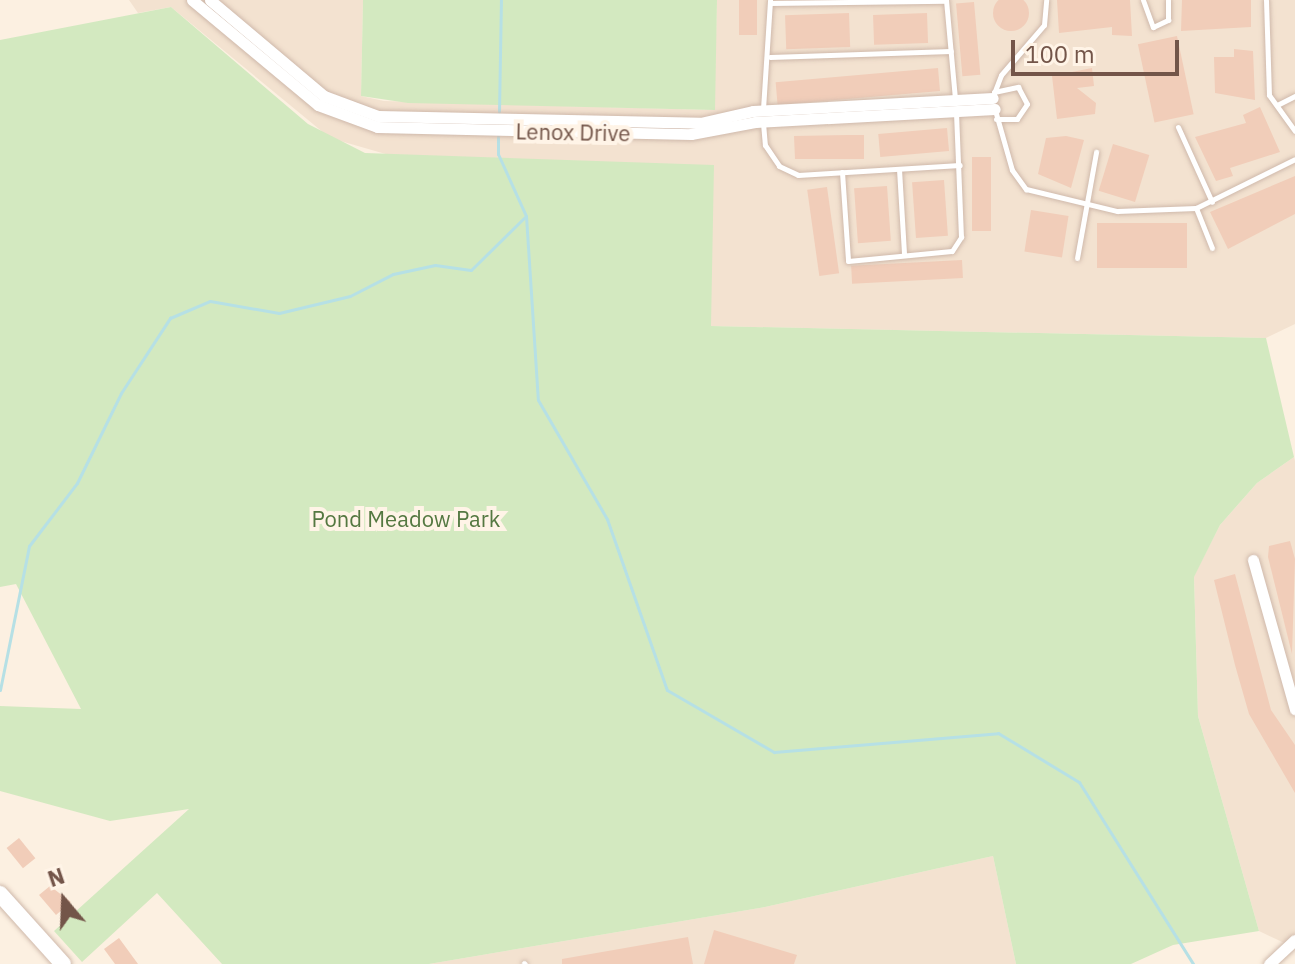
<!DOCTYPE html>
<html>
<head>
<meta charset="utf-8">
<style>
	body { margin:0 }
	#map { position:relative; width:1295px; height:964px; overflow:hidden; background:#fcf0e1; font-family:"IBM Plex Sans",sans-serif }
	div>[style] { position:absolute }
	.residential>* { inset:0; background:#f3e2d0 }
	.green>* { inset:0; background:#d3e9c0 }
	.stream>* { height:3px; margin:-1.5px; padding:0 1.5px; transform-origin:1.5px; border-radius:1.5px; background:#b6e0e5 }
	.building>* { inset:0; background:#f1cdb9; transform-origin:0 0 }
	.round { border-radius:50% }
	.roads { filter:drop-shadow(0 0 2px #cfb9ab) drop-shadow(0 0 2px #cfb9ab) }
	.service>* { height:5px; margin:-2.5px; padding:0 2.5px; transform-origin:2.5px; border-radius:2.5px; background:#fff }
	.minor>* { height:11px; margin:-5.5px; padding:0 5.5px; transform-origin:5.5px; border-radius:5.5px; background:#fff }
	.secondary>* { height:16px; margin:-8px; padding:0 8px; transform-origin:8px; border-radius:8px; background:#fff }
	span { translate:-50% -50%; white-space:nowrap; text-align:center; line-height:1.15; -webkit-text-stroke:8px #fff4e7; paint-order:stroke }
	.street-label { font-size:22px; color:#735549 }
	.park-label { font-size:22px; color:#547841 }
	.north { position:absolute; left:24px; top:860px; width:80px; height:80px; -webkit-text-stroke:6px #fff4e7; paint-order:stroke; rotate:341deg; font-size:22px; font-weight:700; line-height:32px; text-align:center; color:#735549 }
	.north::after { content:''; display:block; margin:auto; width:28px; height:36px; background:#735549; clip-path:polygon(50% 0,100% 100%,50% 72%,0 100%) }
	.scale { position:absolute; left:1011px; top:40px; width:168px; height:36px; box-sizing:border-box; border:4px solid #735549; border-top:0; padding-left:10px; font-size:24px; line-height:28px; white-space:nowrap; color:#735549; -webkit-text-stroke:6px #fff4e7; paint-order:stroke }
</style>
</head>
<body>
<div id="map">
	<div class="residential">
		<i style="clip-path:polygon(129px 0,363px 0,361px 96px,384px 101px,714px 110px,717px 0,1295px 0,1295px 324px,1266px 338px,711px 326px,403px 159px,330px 138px,171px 7px,138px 13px)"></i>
		<i style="clip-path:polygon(1294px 457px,1295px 461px,1295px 948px,1259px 931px,1198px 716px,1194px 576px,1220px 525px,1257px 483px)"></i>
		<i style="clip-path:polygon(993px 856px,1016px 964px,429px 964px,765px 907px)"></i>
	</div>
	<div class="green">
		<i style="clip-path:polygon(363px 0,717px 0,715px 110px,408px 103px,361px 96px)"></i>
		<i style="clip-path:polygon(171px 7px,308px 124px,365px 153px,714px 165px,711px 326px,1266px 338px,1294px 457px,1257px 483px,1220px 525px,1194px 577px,1198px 716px,1259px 931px,1173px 945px,1131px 964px,1016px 964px,993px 856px,765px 907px,429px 964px,222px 964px,157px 893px,82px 962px,54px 931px,189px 809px,110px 821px,0 791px,0 706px,81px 709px,16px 584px,0 587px,0 40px)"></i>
	</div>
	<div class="stream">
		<i style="left:499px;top:112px;width:112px;rotate:-89deg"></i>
		<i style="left:498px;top:136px;width:18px;rotate:90deg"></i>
		<i style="left:498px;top:154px;width:68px;rotate:65.7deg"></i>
		<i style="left:526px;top:216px;width:184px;rotate:86.3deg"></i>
		<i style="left:538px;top:400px;width:138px;rotate:59.9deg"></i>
		<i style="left:607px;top:519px;width:181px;rotate:70.7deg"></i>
		<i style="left:667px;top:690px;width:124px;rotate:30.1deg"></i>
		<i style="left:774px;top:752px;width:225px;rotate:-4.8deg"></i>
		<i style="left:998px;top:733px;width:95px;rotate:31.2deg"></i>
		<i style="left:1079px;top:782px;width:215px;rotate:57.9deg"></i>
		<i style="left:0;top:690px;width:147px;rotate:-78.6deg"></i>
		<i style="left:29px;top:546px;width:79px;rotate:-52.7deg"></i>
		<i style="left:77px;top:483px;width:100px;rotate:-63.9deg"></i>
		<i style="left:121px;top:393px;width:90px;rotate:-56.8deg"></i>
		<i style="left:170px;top:318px;width:43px;rotate:-23deg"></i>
		<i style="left:210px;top:301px;width:70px;rotate:9.9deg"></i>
		<i style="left:279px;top:313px;width:73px;rotate:-13.5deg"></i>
		<i style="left:350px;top:296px;width:48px;rotate:-27.1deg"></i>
		<i style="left:393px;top:274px;width:43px;rotate:-12.1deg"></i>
		<i style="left:435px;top:265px;width:36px;rotate:8deg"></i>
		<i style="left:471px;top:270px;width:77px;rotate:-44.5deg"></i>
	</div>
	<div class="building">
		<i class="round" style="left:993px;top:-5px;width:36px;height:36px"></i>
		<i style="left:739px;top:0;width:18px;height:35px"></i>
		<i style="clip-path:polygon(1057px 0,1130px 0,1132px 36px,1112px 35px,1112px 27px,1059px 33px)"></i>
		<i style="clip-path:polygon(1182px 0,1251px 0,1251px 27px,1181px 31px)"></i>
		<i style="left:974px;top:2px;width:73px;height:18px;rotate:85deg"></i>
		<i style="left:849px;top:13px;width:34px;height:64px;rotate:88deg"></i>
		<i style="left:927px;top:13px;width:30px;height:54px;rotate:88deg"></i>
		<i style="left:1177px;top:36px;width:80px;height:40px;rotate:78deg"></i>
		<i style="clip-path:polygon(1234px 49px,1253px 51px,1255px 100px,1215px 93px,1214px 57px,1234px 57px)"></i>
		<i style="left:938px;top:68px;width:23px;height:163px;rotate:85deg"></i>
		<i style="clip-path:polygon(1092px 68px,1094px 86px,1077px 88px,1096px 103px,1095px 114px,1057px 119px,1052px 76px)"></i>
		<i style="clip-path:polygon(1260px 107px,1280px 152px,1230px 168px,1233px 176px,1216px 181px,1195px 137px,1246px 123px,1243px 115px)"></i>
		<i style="left:947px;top:128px;width:23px;height:69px;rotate:85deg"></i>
		<i style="clip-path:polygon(847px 135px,864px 135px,864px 159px,795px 159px,794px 136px)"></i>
		<i style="clip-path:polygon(1066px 136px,1084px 140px,1071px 188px,1038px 174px,1046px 138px)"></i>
		<i style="left:1113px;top:144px;width:38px;height:49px;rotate:17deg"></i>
		<i style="left:972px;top:157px;width:19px;height:74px"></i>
		<i style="clip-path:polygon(1295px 176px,1295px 214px,1228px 249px,1210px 212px)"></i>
		<i style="left:944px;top:180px;width:56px;height:32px;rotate:86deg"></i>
		<i style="left:887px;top:186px;width:55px;height:33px;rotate:86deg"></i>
		<i style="left:827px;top:187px;width:87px;height:20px;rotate:82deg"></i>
		<i style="left:1031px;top:210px;width:38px;height:42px;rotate:9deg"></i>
		<i style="left:1187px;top:223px;width:45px;height:90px;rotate:90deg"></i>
		<i style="left:962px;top:260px;width:18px;height:111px;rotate:87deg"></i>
		<i style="clip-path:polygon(1290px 541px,1295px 559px,1292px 654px,1268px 557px,1269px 546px)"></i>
		<i style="clip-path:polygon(1235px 574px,1271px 710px,1295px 745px,1295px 793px,1249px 714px,1235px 665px,1214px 580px)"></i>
		<i style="left:19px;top:838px;width:26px;height:16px;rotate:51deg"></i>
		<i style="clip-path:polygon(50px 886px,71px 902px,56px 915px,39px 895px)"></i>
		<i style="clip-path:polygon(714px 930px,797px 955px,794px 964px,704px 964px)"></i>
		<i style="clip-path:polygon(688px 937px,693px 964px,562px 964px,562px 959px)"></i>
		<i style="clip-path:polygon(119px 938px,138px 964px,115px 964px,104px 949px)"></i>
	</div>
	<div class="roads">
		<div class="service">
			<i style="left:946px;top:0;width:99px;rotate:84.8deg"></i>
			<i style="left:1143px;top:0;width:29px;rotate:70deg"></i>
			<i style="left:1153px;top:27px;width:17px;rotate:-25deg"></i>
			<i style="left:1168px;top:20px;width:20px;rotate:-90deg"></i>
			<i style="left:1266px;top:0;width:95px;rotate:88.2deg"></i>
			<i style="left:1269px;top:95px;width:44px;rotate:54.2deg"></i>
			<i style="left:770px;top:3px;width:176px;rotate:-0.7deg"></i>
			<i style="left:770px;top:57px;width:181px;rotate:-1.9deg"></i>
			<i style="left:994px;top:92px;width:25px;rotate:-12deg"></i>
			<i style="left:1018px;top:87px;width:19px;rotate:62deg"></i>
			<i style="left:1027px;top:104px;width:18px;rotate:124deg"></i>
			<i style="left:1017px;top:119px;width:21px;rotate:180deg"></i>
			<i style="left:993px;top:96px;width:22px;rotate:-69deg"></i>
			<i style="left:1001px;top:75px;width:66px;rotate:-49.3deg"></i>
			<i style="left:1044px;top:25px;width:25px;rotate:-85deg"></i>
			<i style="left:1277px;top:105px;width:20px;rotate:-27deg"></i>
			<i style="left:763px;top:109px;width:109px;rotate:-86.3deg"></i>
			<i style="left:995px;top:110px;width:62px;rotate:74.2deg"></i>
			<i style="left:1012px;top:170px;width:24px;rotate:54deg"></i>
			<i style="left:1026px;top:189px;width:94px;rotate:13.6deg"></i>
			<i style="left:1117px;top:211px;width:79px;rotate:-2.2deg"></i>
			<i style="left:1196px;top:208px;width:110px;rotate:-26.3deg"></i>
			<i style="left:763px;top:123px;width:22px;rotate:85deg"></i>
			<i style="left:765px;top:145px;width:25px;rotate:56deg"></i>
			<i style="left:779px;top:166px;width:21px;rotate:25deg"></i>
			<i style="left:798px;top:175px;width:162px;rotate:-3.5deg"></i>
			<i style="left:1178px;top:127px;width:82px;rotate:65.6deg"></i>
			<i style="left:899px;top:169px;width:85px;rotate:86.6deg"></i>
			<i style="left:842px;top:172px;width:89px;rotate:86.1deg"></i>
			<i style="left:848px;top:261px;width:104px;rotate:-5.5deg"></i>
			<i style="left:952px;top:251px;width:17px;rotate:-57deg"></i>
			<i style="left:961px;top:237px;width:124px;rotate:-92.3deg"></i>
			<i style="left:1196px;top:208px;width:43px;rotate:68.2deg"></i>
			<i style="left:1077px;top:258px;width:108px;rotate:-79.8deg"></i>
			<i style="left:524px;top:963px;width:1px;rotate:45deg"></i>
		</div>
		<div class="minor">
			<i style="left:192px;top:0;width:164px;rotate:39.8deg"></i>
			<i style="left:318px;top:105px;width:63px;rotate:20.4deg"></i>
			<i style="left:377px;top:127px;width:314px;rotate:1.3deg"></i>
			<i style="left:691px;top:134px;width:65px;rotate:-10.6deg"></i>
			<i style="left:755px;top:122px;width:240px;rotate:-3.1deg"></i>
			<i style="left:210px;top:0;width:149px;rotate:40.1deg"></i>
			<i style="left:324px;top:96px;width:58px;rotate:20.3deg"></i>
			<i style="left:378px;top:116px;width:322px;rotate:1.2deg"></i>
			<i style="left:700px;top:123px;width:54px;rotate:-12.8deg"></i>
			<i style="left:753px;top:111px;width:240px;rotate:-3.1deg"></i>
			<i style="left:1253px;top:560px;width:155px;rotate:74.3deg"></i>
			<i style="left:1269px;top:964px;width:35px;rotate:-43deg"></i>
		</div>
		<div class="secondary">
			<i style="left:0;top:894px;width:94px;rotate:48deg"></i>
		</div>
	</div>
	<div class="street-label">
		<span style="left:573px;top:132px;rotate:1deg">Lenox Drive</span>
	</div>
	<div class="park-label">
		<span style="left:406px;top:519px">Pond Meadow Park</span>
	</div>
	<div class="north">N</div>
	<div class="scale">100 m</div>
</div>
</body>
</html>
